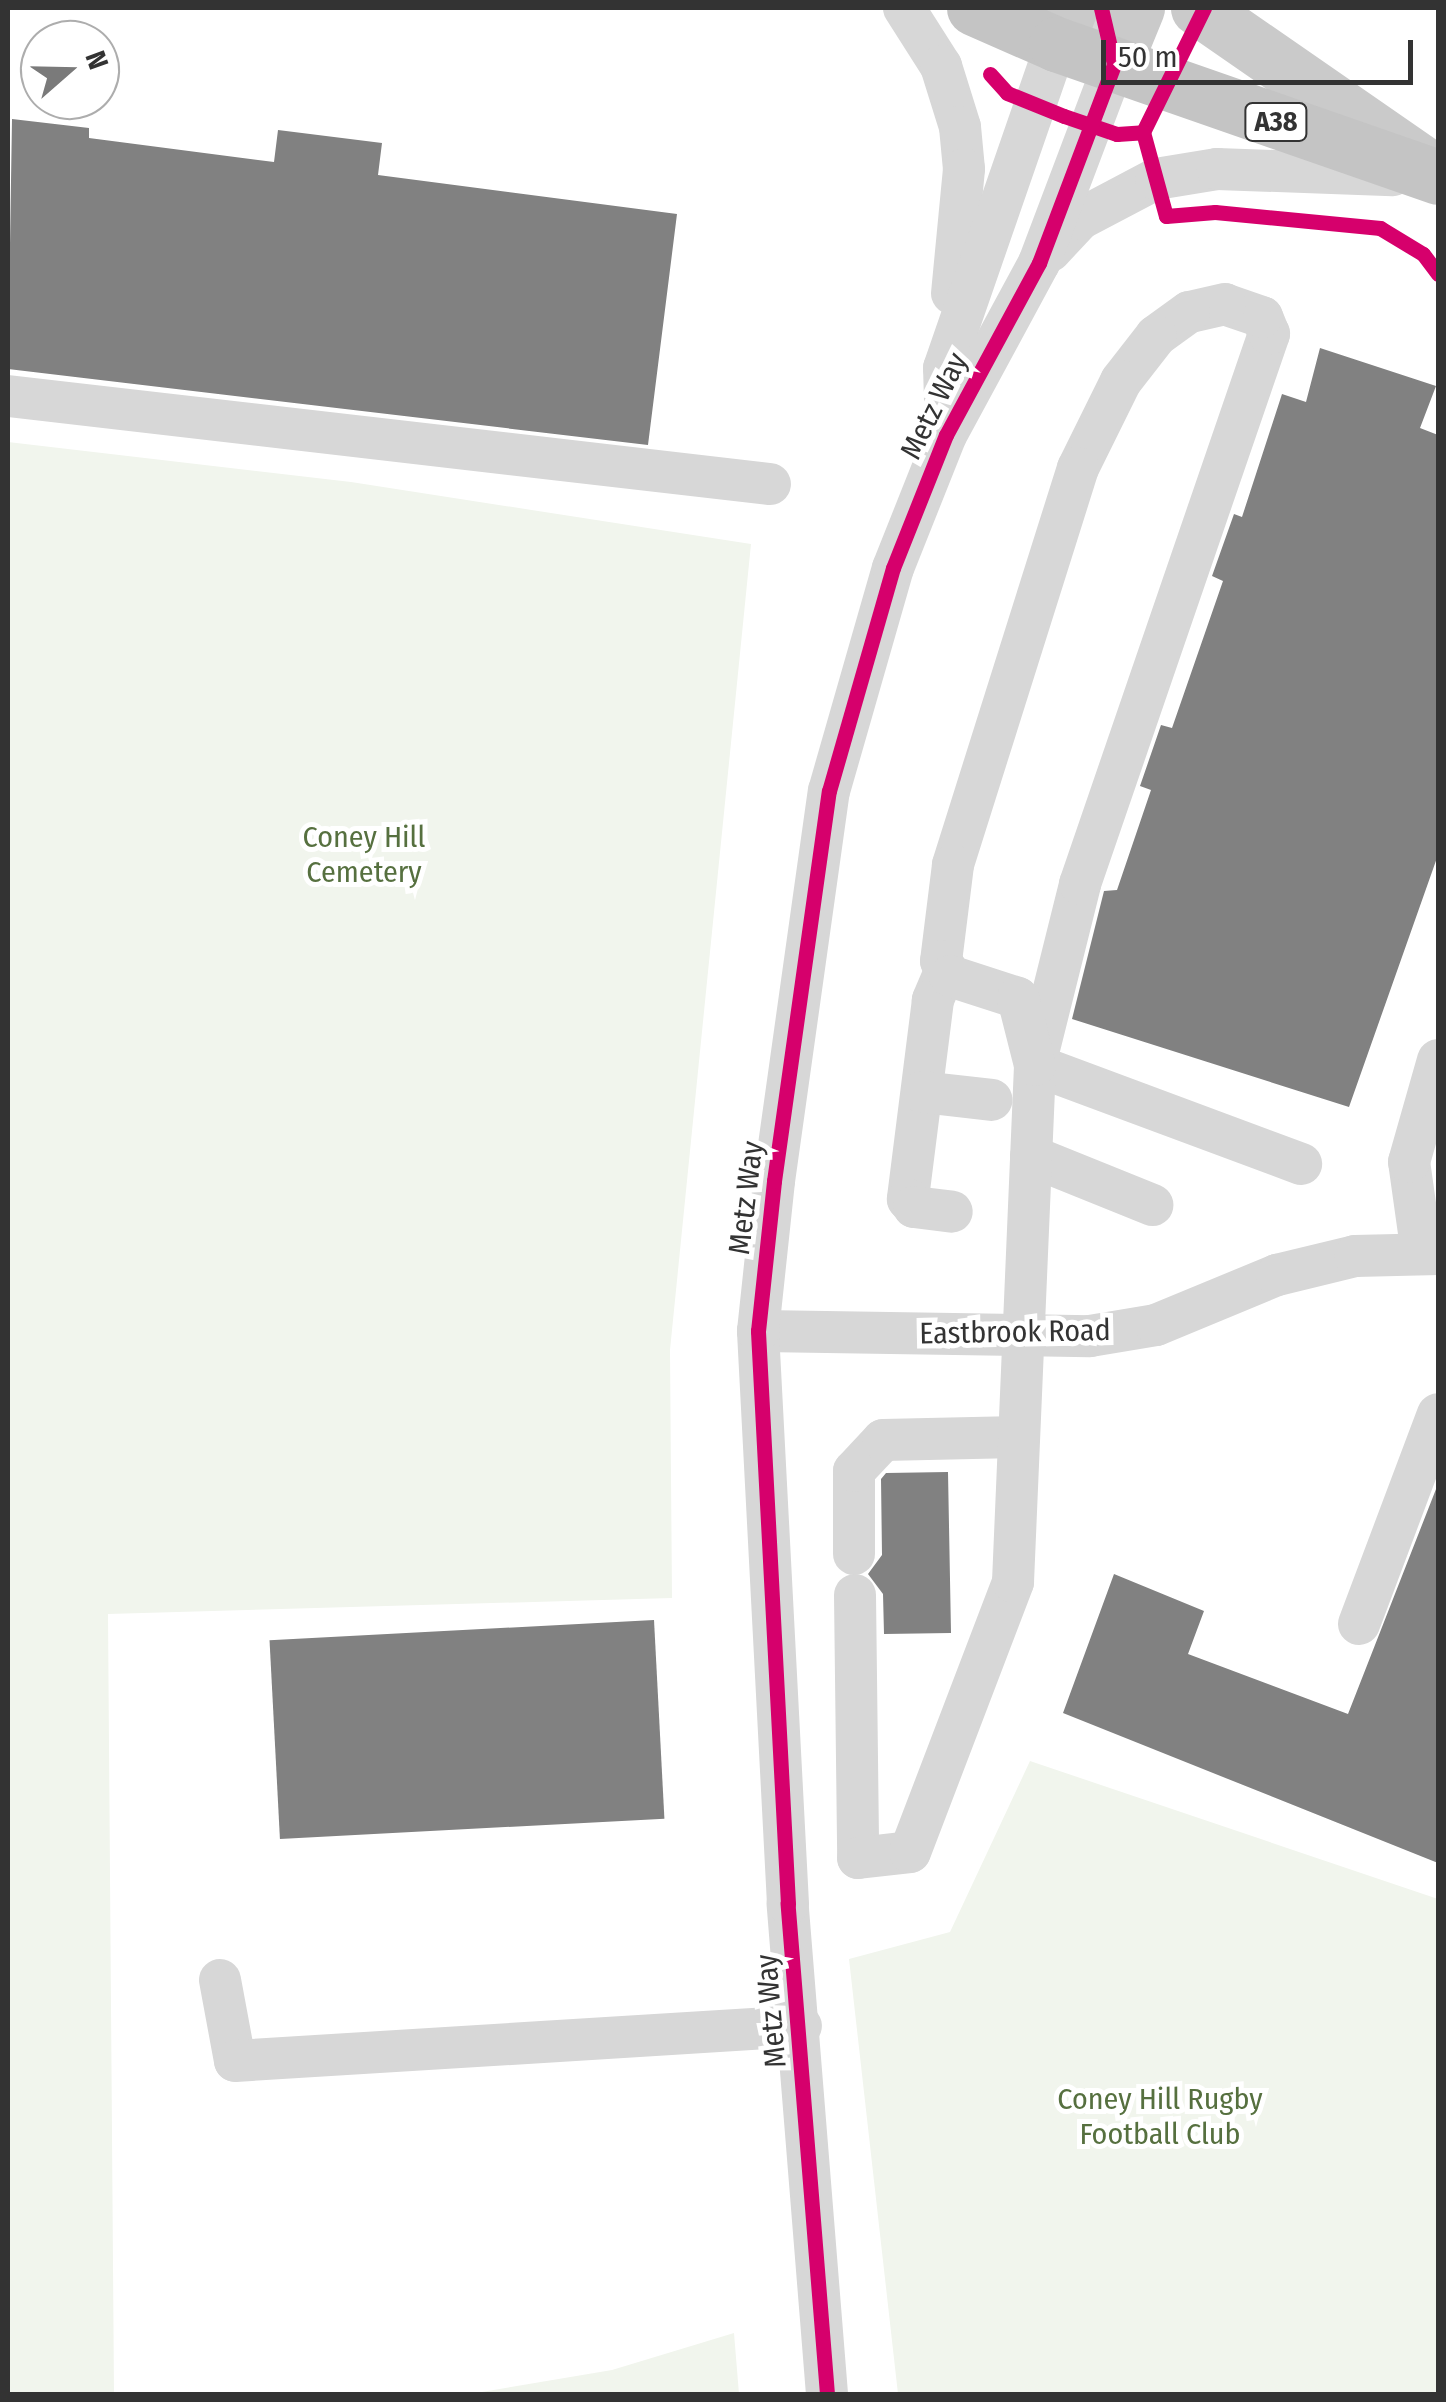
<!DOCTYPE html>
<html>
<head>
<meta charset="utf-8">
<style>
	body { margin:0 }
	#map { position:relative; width:1446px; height:2402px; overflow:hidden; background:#fff; font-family:"Fira Sans Condensed",sans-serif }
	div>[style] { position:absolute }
	.green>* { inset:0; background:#f1f5ed }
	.building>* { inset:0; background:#818181; transform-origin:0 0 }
	.minor>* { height:42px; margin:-21px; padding:0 21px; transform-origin:21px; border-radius:21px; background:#d7d7d7 }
	.major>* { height:55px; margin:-27.5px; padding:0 27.5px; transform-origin:27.5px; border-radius:27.5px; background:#cacaca }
	.highway>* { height:55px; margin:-27.5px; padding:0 27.5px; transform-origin:27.5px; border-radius:27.5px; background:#c4c4c4 }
	.cycleway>* { height:15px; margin:-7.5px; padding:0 7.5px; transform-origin:7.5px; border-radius:7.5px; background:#d6006c }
	span { translate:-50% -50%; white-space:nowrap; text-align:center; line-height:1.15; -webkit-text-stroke:10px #fff; paint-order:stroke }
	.shield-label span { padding:2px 8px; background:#fff; border:2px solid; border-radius:8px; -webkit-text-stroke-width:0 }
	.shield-label { font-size:28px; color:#333; font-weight:700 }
	.street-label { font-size:30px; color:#333 }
	.park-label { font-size:30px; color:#56703f }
	.frame { position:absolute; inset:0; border:10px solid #333; pointer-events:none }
	.north { position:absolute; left:20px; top:20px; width:100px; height:100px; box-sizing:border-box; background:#fff; border:2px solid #adadad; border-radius:50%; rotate:70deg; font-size:28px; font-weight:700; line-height:40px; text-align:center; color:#333 }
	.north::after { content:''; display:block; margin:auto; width:35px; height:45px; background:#7a7a7a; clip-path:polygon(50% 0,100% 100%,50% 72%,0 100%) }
	.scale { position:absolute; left:1101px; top:40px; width:312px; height:45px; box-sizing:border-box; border:5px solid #333; border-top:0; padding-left:12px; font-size:30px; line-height:35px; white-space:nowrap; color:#333; -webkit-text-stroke:8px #fff; paint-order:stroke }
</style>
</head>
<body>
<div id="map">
	<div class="green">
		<i style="clip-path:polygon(8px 442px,351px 482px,751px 544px,670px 1350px,672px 1598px,108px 1614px,114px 2394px,8px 2394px)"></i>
		<i style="clip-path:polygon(1030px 1761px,1438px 1899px,1438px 2394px,898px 2394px,849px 1959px,950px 1932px)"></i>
		<i style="clip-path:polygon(734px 2333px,739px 2394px,470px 2394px,612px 2370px)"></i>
	</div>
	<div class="building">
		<i style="clip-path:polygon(12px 119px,89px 128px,89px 138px,274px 162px,278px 130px,382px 143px,378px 175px,677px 214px,648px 445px,8px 369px)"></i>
		<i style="clip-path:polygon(1320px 348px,1436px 386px,1420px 428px,1438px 435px,1438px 855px,1349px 1107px,1072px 1019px,1104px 891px,1117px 890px,1151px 790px,1140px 786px,1161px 725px,1172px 728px,1223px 581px,1212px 576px,1234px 514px,1242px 517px,1282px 394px,1306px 402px)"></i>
		<i style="clip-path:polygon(948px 1472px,951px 1633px,884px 1634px,883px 1594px,868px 1574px,882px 1555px,881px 1479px,886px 1473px)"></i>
		<i style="clip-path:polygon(1438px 1484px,1438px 1863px,1063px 1713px,1114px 1574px,1204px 1611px,1188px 1654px,1348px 1714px)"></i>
		<i style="left:654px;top:1620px;width:199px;height:385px;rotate:87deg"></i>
	</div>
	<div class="minor">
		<i style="left:904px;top:8px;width:69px;rotate:57.5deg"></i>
		<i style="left:941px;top:66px;width:64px;rotate:72.7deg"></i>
		<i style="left:960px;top:127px;width:42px;rotate:84.6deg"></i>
		<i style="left:964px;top:169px;width:125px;rotate:95.5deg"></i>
		<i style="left:1050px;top:251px;width:44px;rotate:-46.8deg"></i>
		<i style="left:1080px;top:219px;width:86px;rotate:-27.8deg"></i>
		<i style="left:1156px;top:179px;width:62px;rotate:-9.3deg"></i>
		<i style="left:1217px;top:169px;width:176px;rotate:2deg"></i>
		<i style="left:8px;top:396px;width:767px;rotate:6.59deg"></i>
		<i style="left:946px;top:434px;width:66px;rotate:-91.7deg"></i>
		<i style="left:944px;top:368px;width:343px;rotate:-70.9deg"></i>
		<i style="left:946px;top:969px;width:34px;rotate:113deg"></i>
		<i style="left:933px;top:1000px;width:201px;rotate:97.2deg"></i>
		<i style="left:908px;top:1199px;width:10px;rotate:53deg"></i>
		<i style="left:914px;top:1207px;width:38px;rotate:7deg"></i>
		<i style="left:1035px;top:1065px;width:284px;rotate:20.4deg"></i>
		<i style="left:922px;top:1092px;width:70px;rotate:6.5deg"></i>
		<i style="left:1031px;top:1156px;width:131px;rotate:22deg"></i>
		<i style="left:1422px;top:1254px;width:93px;rotate:-98deg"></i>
		<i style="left:1409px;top:1162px;width:106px;rotate:-74.1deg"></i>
		<i style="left:758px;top:1331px;width:332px;rotate:0.9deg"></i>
		<i style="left:1090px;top:1336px;width:67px;rotate:-9.5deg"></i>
		<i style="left:1156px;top:1325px;width:131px;rotate:-22.5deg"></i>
		<i style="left:1277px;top:1275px;width:80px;rotate:-13.7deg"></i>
		<i style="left:1355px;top:1256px;width:83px;rotate:-1.4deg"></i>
		<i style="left:854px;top:1554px;width:83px;rotate:-90deg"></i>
		<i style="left:854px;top:1471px;width:42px;rotate:-46.9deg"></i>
		<i style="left:883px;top:1440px;width:135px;rotate:-1.3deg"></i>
		<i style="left:855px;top:1595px;width:263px;rotate:89.3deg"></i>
		<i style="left:858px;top:1858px;width:52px;rotate:-6.6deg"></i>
		<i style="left:910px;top:1852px;width:289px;rotate:-69.1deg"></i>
		<i style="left:1013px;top:1582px;width:517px;rotate:-87.56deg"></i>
		<i style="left:1035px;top:1065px;width:187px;rotate:-76deg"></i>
		<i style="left:1080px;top:884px;width:582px;rotate:-71.04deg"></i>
		<i style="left:1269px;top:334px;width:18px;rotate:-112deg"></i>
		<i style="left:1262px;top:317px;width:39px;rotate:-161deg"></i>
		<i style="left:1225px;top:304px;width:37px;rotate:167deg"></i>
		<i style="left:1189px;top:312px;width:41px;rotate:144deg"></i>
		<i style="left:1156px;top:336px;width:57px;rotate:127.9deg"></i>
		<i style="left:1121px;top:381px;width:97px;rotate:116.3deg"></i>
		<i style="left:1078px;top:468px;width:416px;rotate:107.5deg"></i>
		<i style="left:953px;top:865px;width:97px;rotate:97.1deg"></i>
		<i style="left:941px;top:961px;width:17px;rotate:59deg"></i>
		<i style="left:950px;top:976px;width:71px;rotate:17.9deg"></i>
		<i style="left:1018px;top:998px;width:69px;rotate:75.8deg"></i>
		<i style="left:1359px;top:1624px;width:224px;rotate:-69.4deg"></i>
		<i style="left:220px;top:1980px;width:82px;rotate:79.5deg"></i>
		<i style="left:235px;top:2061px;width:567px;rotate:-3.54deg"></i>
		<i style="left:827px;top:2394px;width:492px;rotate:-94.6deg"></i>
		<i style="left:788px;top:1904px;width:574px;rotate:-93deg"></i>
		<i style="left:758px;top:1331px;width:151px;rotate:-83.9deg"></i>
		<i style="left:774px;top:1181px;width:394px;rotate:-82deg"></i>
		<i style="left:829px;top:791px;width:232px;rotate:-74deg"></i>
		<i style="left:893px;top:568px;width:143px;rotate:-68.3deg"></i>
		<i style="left:946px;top:435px;width:196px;rotate:-61.6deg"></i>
		<i style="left:1039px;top:263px;width:213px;rotate:-69.3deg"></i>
		<i style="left:1114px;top:64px;width:57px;rotate:-103.1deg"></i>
	</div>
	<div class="major">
		<i style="left:1198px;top:8px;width:269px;rotate:34.7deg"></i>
		<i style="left:1056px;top:44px;width:39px;rotate:-69deg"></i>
		<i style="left:1114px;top:64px;width:61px;rotate:-67.7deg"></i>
	</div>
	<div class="highway">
		<i style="left:974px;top:8px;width:90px;rotate:23.7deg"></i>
		<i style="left:1056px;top:44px;width:404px;rotate:19.2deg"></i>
	</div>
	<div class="cycleway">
		<i style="left:1204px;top:8px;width:138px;rotate:116.2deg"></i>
		<i style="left:1143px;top:132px;width:87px;rotate:74.7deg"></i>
		<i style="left:1166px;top:216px;width:49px;rotate:-4.7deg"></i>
		<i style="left:1215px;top:212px;width:166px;rotate:5.5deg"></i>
		<i style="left:1380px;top:228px;width:50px;rotate:31.2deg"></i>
		<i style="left:1423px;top:254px;width:25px;rotate:53deg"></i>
		<i style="left:990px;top:74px;width:25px;rotate:48deg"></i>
		<i style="left:1007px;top:93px;width:61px;rotate:22deg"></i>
		<i style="left:1064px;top:116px;width:56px;rotate:18.8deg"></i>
		<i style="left:1117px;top:134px;width:26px;rotate:-4deg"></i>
		<i style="left:827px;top:2394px;width:492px;rotate:-94.6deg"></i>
		<i style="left:788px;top:1904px;width:574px;rotate:-93deg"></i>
		<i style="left:758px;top:1331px;width:151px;rotate:-83.9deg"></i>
		<i style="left:774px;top:1181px;width:394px;rotate:-82deg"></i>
		<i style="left:829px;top:791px;width:232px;rotate:-74deg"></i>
		<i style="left:893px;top:568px;width:143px;rotate:-68.3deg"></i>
		<i style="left:946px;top:435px;width:196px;rotate:-61.6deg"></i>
		<i style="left:1039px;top:263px;width:213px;rotate:-69.3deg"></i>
		<i style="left:1114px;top:64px;width:57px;rotate:-103.1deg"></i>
	</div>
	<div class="shield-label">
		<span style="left:1276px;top:122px">A38</span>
	</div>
	<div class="street-label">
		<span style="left:934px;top:406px;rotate:-64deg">Metz Way</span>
		<span style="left:746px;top:1198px;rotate:-83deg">Metz Way</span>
		<span style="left:1015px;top:1332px;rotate:-1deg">Eastbrook Road</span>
		<span style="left:771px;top:2011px;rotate:-95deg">Metz Way</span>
	</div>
	<div class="park-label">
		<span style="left:364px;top:854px">Coney Hill<br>Cemetery</span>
		<span style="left:1160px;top:2116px">Coney Hill Rugby<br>Football Club</span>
	</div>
	<div class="frame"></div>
	<div class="north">N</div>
	<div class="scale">50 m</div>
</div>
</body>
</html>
